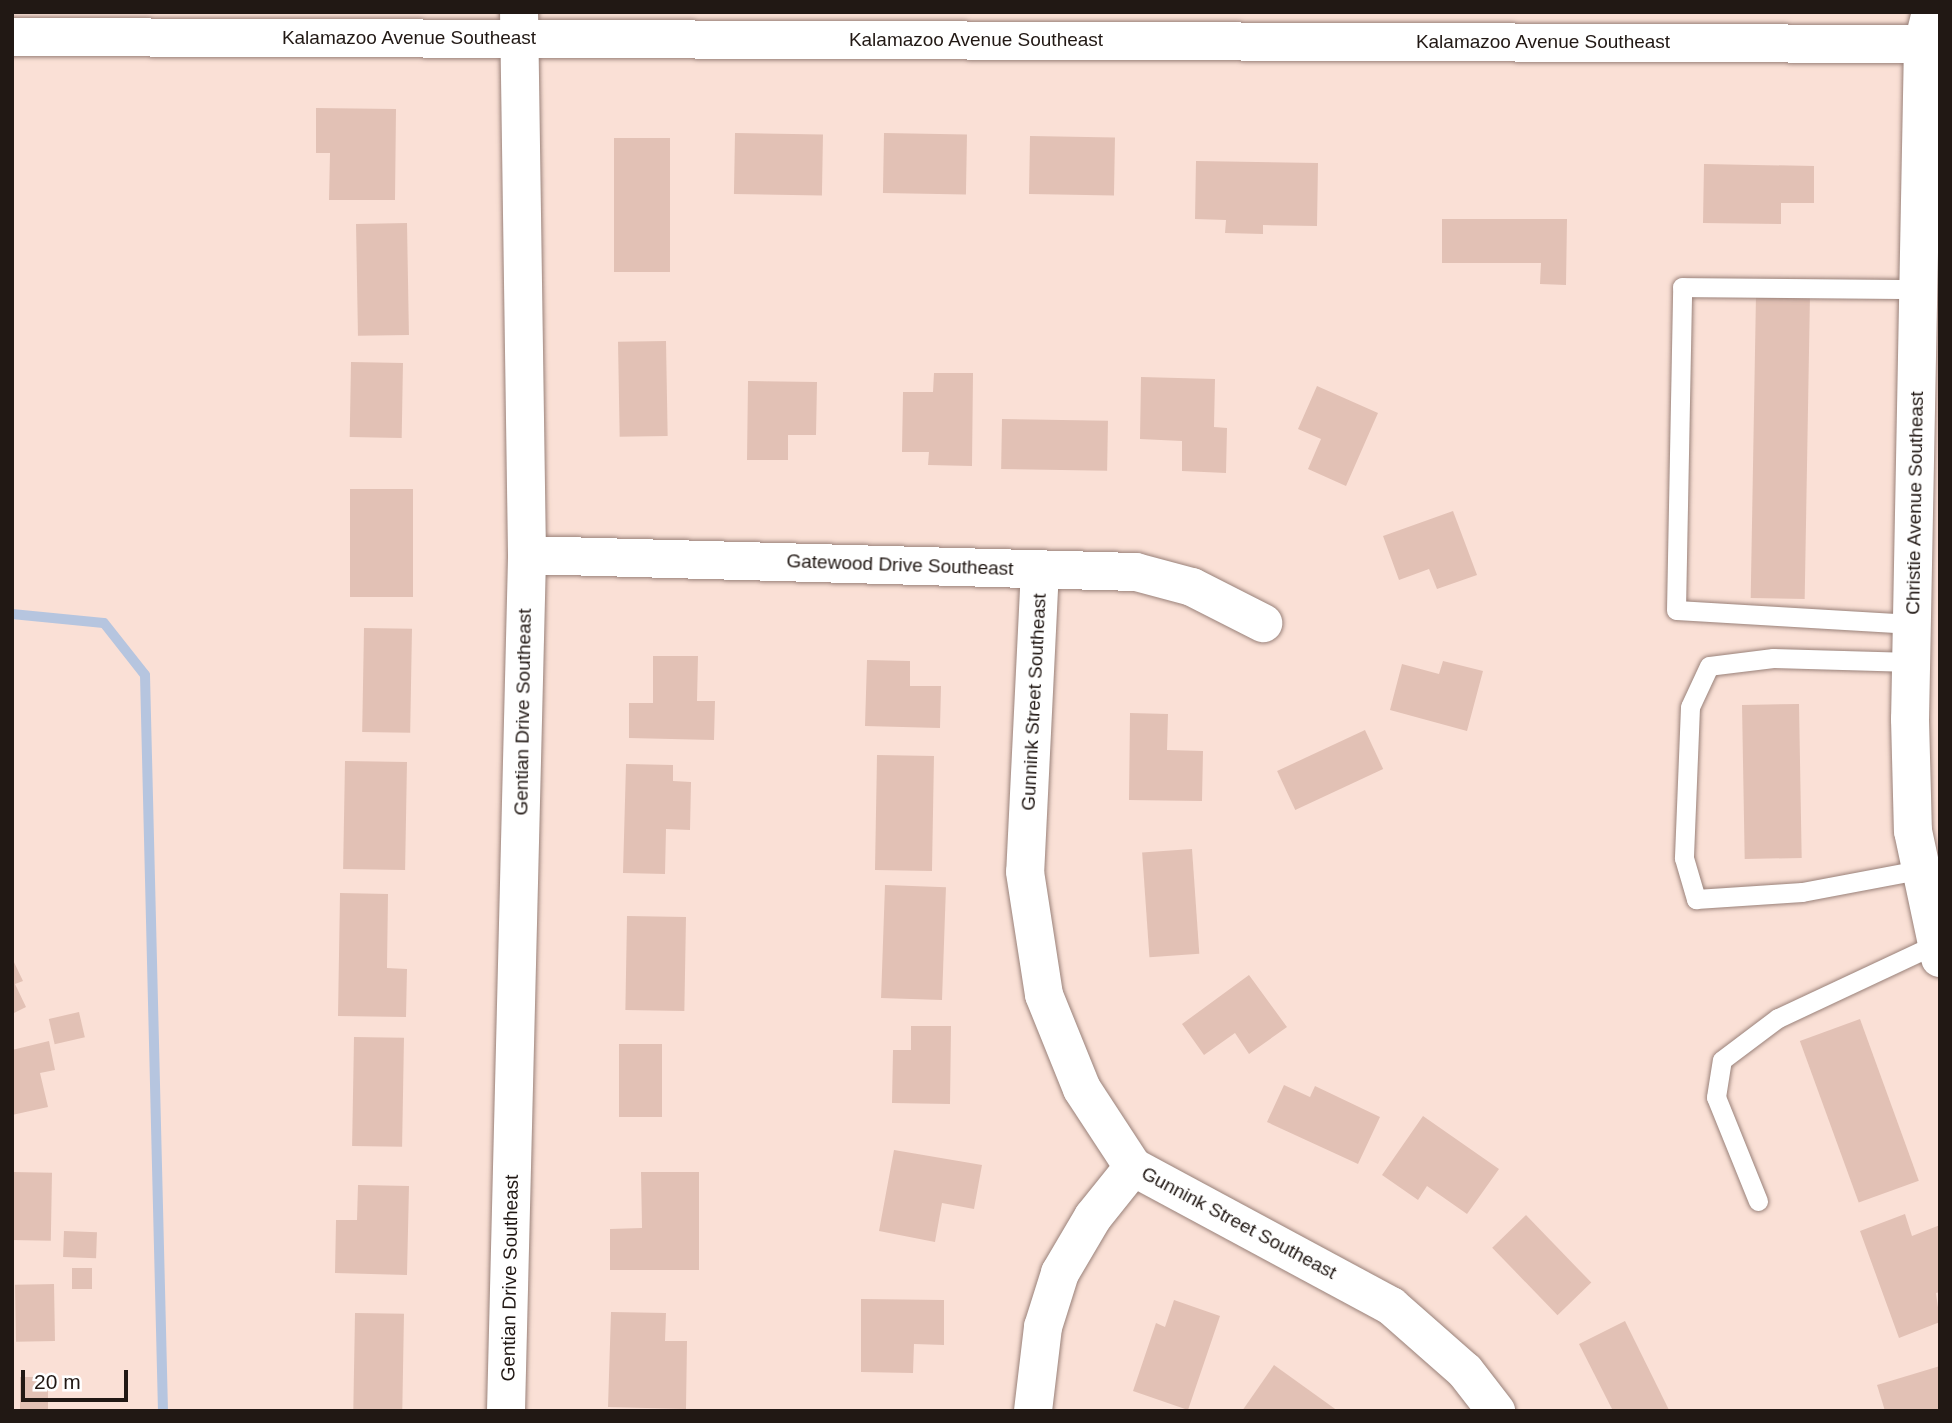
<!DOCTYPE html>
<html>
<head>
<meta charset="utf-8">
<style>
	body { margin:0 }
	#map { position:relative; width:1952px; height:1423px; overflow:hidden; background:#fae0d6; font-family:Helvetica,sans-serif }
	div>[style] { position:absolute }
	.stream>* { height:10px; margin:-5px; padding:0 5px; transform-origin:5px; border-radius:5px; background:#b6c5df }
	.building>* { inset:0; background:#e2c1b5; transform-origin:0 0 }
	.roads { filter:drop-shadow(0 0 2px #998179) drop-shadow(0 0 2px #998179) }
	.lane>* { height:19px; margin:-9.5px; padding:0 9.5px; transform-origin:9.5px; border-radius:9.5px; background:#fff }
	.street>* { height:38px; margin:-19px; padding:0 19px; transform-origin:19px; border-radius:19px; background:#fff }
	.secondary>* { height:38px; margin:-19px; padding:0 19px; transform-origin:19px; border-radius:19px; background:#fff }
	span { translate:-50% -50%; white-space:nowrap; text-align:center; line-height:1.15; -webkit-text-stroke:5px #fff; paint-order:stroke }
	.street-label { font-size:19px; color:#211814 }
	.frame { position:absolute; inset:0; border:14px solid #211814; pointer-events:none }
	.scale { position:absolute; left:21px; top:1370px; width:107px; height:32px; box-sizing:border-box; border:4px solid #211814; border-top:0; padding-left:9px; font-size:21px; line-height:24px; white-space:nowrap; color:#211814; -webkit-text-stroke:5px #fff; paint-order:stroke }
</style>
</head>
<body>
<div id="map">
	<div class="stream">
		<i style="left:12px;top:614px;width:92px;rotate:5.6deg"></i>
		<i style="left:104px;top:623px;width:66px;rotate:51.7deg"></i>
		<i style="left:145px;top:675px;width:736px;rotate:88.6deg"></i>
	</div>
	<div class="building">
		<i style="clip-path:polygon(316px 108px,396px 109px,395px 200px,329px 200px,330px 153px,316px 153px)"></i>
		<i style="left:735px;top:133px;width:88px;height:61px;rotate:1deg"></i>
		<i style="left:884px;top:133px;width:83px;height:60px;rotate:1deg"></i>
		<i style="left:1030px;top:136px;width:85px;height:58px;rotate:1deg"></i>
		<i style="left:614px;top:138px;width:56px;height:134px"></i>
		<i style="clip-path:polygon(1196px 161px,1318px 163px,1317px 226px,1263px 225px,1263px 234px,1225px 233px,1226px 220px,1195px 219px)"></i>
		<i style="clip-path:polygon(1704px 164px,1814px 166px,1814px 203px,1781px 203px,1781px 224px,1703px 223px)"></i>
		<i style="clip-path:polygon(1442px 219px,1567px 219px,1566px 285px,1540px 284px,1541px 263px,1442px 263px)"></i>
		<i style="left:407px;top:223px;width:112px;height:51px;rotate:89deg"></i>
		<i style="left:1756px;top:294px;width:54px;height:304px;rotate:1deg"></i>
		<i style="left:666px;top:341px;width:95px;height:48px;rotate:89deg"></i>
		<i style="left:351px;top:362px;width:52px;height:75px;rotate:1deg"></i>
		<i style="clip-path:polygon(934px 373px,973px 373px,972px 466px,928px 465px,929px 452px,902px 452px,903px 392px,933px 392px)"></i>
		<i style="clip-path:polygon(1141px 377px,1215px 379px,1214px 427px,1227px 428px,1226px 473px,1182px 471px,1182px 441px,1140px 439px)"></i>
		<i style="clip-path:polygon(748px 381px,817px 382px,816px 435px,788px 435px,788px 460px,747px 460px)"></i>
		<i style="clip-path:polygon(1317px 386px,1378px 413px,1346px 486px,1308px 469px,1321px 439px,1298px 429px)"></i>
		<i style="left:1002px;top:419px;width:106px;height:50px;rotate:1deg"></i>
		<i style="left:413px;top:489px;width:108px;height:63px;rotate:90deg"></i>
		<i style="clip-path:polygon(1453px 511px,1477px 575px,1437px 589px,1429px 569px,1399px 580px,1383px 536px)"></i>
		<i style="left:364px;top:628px;width:48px;height:104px;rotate:1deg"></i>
		<i style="clip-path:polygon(653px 656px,698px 656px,697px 701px,715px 701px,714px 740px,629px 738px,629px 703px,653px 703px)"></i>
		<i style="clip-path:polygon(867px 660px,910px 661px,910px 686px,941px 686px,940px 728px,865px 726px)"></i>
		<i style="clip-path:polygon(1443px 661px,1483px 671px,1467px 731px,1390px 710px,1402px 664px,1439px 674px)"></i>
		<i style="left:1799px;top:704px;width:154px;height:57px;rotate:89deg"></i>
		<i style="clip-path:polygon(1130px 713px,1168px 714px,1167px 750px,1203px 751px,1202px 801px,1129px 800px)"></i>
		<i style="left:1365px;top:730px;width:43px;height:97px;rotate:65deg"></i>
		<i style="left:877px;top:755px;width:57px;height:115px;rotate:1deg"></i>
		<i style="left:345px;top:761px;width:62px;height:108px;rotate:1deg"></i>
		<i style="clip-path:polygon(626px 764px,673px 765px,673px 781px,691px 782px,690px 830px,666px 829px,665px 874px,623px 873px)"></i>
		<i style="left:1192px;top:849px;width:105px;height:50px;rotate:86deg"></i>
		<i style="left:885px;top:885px;width:61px;height:113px;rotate:2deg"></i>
		<i style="clip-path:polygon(340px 893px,388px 894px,387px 968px,407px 969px,406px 1017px,338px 1016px)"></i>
		<i style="left:627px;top:916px;width:59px;height:94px;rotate:1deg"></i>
		<i style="clip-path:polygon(12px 958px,23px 981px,15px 984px,26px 1007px,12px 1014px)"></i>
		<i style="clip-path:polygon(1249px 975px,1287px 1027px,1249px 1054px,1235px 1033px,1204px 1055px,1182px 1024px)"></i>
		<i style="left:79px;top:1012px;width:26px;height:31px;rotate:77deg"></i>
		<i style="left:1860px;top:1019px;width:172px;height:64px;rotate:70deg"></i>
		<i style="clip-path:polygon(911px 1026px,951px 1026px,950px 1104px,892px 1103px,893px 1050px,911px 1050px)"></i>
		<i style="left:354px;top:1037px;width:50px;height:109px;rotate:1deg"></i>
		<i style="clip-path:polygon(49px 1041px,55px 1070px,40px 1073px,48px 1107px,12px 1115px,12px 1050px)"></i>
		<i style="left:619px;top:1044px;width:43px;height:73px"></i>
		<i style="clip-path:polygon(1284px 1085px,1310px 1097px,1315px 1086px,1380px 1117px,1358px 1164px,1267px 1122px)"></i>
		<i style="clip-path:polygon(1423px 1116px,1499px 1169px,1467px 1214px,1427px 1186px,1418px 1200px,1382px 1175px)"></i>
		<i style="clip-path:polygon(894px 1150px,982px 1165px,974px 1209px,942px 1203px,935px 1242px,879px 1231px)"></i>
		<i style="left:12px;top:1172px;width:40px;height:68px;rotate:1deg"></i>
		<i style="clip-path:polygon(641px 1172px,699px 1172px,699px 1270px,610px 1270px,610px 1229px,642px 1228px)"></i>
		<i style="clip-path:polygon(358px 1185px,409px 1186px,407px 1275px,335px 1273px,336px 1220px,357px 1220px)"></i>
		<i style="clip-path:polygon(1905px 1214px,1912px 1236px,1940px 1225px,1940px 1292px,1936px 1293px,1940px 1322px,1899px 1338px,1860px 1231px)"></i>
		<i style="left:1526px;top:1215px;width:94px;height:47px;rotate:46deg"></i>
		<i style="left:64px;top:1231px;width:33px;height:26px;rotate:2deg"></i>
		<i style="left:72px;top:1268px;width:20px;height:21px"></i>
		<i style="left:54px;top:1284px;width:57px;height:39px;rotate:89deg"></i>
		<i style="clip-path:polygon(861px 1299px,944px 1300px,944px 1345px,914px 1344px,913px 1373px,861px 1372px)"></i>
		<i style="clip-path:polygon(1174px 1300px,1220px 1316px,1188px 1410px,1133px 1391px,1156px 1323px,1165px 1327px)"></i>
		<i style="clip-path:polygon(611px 1312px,666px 1313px,665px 1341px,687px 1341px,686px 1409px,608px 1407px)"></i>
		<i style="left:355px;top:1313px;width:49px;height:98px;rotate:1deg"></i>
		<i style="clip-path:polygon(1625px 1321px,1669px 1410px,1667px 1411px,1613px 1411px,1579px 1344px)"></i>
		<i style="clip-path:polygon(1274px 1365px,1338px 1411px,1242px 1411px)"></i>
		<i style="clip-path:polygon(1940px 1366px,1940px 1411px,1885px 1411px,1877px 1385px)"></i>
		<i style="left:20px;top:1377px;width:28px;height:34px"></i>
	</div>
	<div class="roads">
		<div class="lane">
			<i style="left:1912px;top:624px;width:236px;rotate:-176.6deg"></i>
			<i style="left:1676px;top:610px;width:323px;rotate:-88.9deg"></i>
			<i style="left:1682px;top:287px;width:238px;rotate:0.5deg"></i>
			<i style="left:1912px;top:662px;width:139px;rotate:-178.4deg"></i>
			<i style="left:1773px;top:658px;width:64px;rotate:172.9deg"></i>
			<i style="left:1709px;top:666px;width:45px;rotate:114.9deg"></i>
			<i style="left:1690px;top:707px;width:151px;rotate:92.3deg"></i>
			<i style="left:1684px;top:858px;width:43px;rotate:73.7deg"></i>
			<i style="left:1696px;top:899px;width:106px;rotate:-3.8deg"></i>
			<i style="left:1802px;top:892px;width:124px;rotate:-10.7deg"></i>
			<i style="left:1758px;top:1201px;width:112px;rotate:-112deg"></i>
			<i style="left:1716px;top:1097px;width:37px;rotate:-81deg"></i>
			<i style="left:1722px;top:1060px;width:70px;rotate:-36.9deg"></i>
			<i style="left:1778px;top:1018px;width:172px;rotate:-25.1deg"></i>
		</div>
		<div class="street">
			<i style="left:1931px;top:12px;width:33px;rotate:104deg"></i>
			<i style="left:1923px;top:44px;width:675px;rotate:91.1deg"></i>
			<i style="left:1910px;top:719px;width:112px;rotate:88.5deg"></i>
			<i style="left:1913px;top:831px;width:130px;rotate:78deg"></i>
			<i style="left:527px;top:555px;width:609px;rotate:1.6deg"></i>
			<i style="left:1136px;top:572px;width:58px;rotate:15deg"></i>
			<i style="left:1192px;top:587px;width:80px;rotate:26.9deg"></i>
			<i style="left:1040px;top:569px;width:303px;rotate:92.8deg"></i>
			<i style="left:1025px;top:872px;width:124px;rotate:81.2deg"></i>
			<i style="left:1044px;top:995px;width:101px;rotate:68deg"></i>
			<i style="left:1082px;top:1089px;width:93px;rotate:56.8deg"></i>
			<i style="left:1133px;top:1167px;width:293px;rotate:28.3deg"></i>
			<i style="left:1391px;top:1306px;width:98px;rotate:41.3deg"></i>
			<i style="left:1465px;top:1371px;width:51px;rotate:52.2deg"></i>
			<i style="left:506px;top:1411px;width:856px;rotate:-88.59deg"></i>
			<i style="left:527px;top:555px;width:543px;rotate:-90.84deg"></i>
			<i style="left:1033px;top:1411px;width:85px;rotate:-83.2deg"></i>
			<i style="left:1043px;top:1327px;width:57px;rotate:-72.5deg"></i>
			<i style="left:1060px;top:1273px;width:65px;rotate:-59.5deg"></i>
			<i style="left:1093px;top:1217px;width:64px;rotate:-51.3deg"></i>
		</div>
		<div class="secondary">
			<i style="left:12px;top:37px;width:1928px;rotate:0.21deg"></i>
		</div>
	</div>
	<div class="street-label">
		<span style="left:409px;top:38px">Kalamazoo Avenue Southeast</span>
		<span style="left:976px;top:40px">Kalamazoo Avenue Southeast</span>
		<span style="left:1543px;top:42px">Kalamazoo Avenue Southeast</span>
		<span style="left:1915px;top:503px;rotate:-89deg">Christie Avenue Southeast</span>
		<span style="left:900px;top:565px;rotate:2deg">Gatewood Drive Southeast</span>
		<span style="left:1034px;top:702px;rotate:-87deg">Gunnink Street Southeast</span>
		<span style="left:523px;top:712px;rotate:-89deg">Gentian Drive Southeast</span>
		<span style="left:1239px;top:1223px;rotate:28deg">Gunnink Street Southeast</span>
		<span style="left:510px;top:1278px;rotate:-89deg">Gentian Drive Southeast</span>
	</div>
	<div class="frame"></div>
	<div class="scale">20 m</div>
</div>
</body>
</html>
